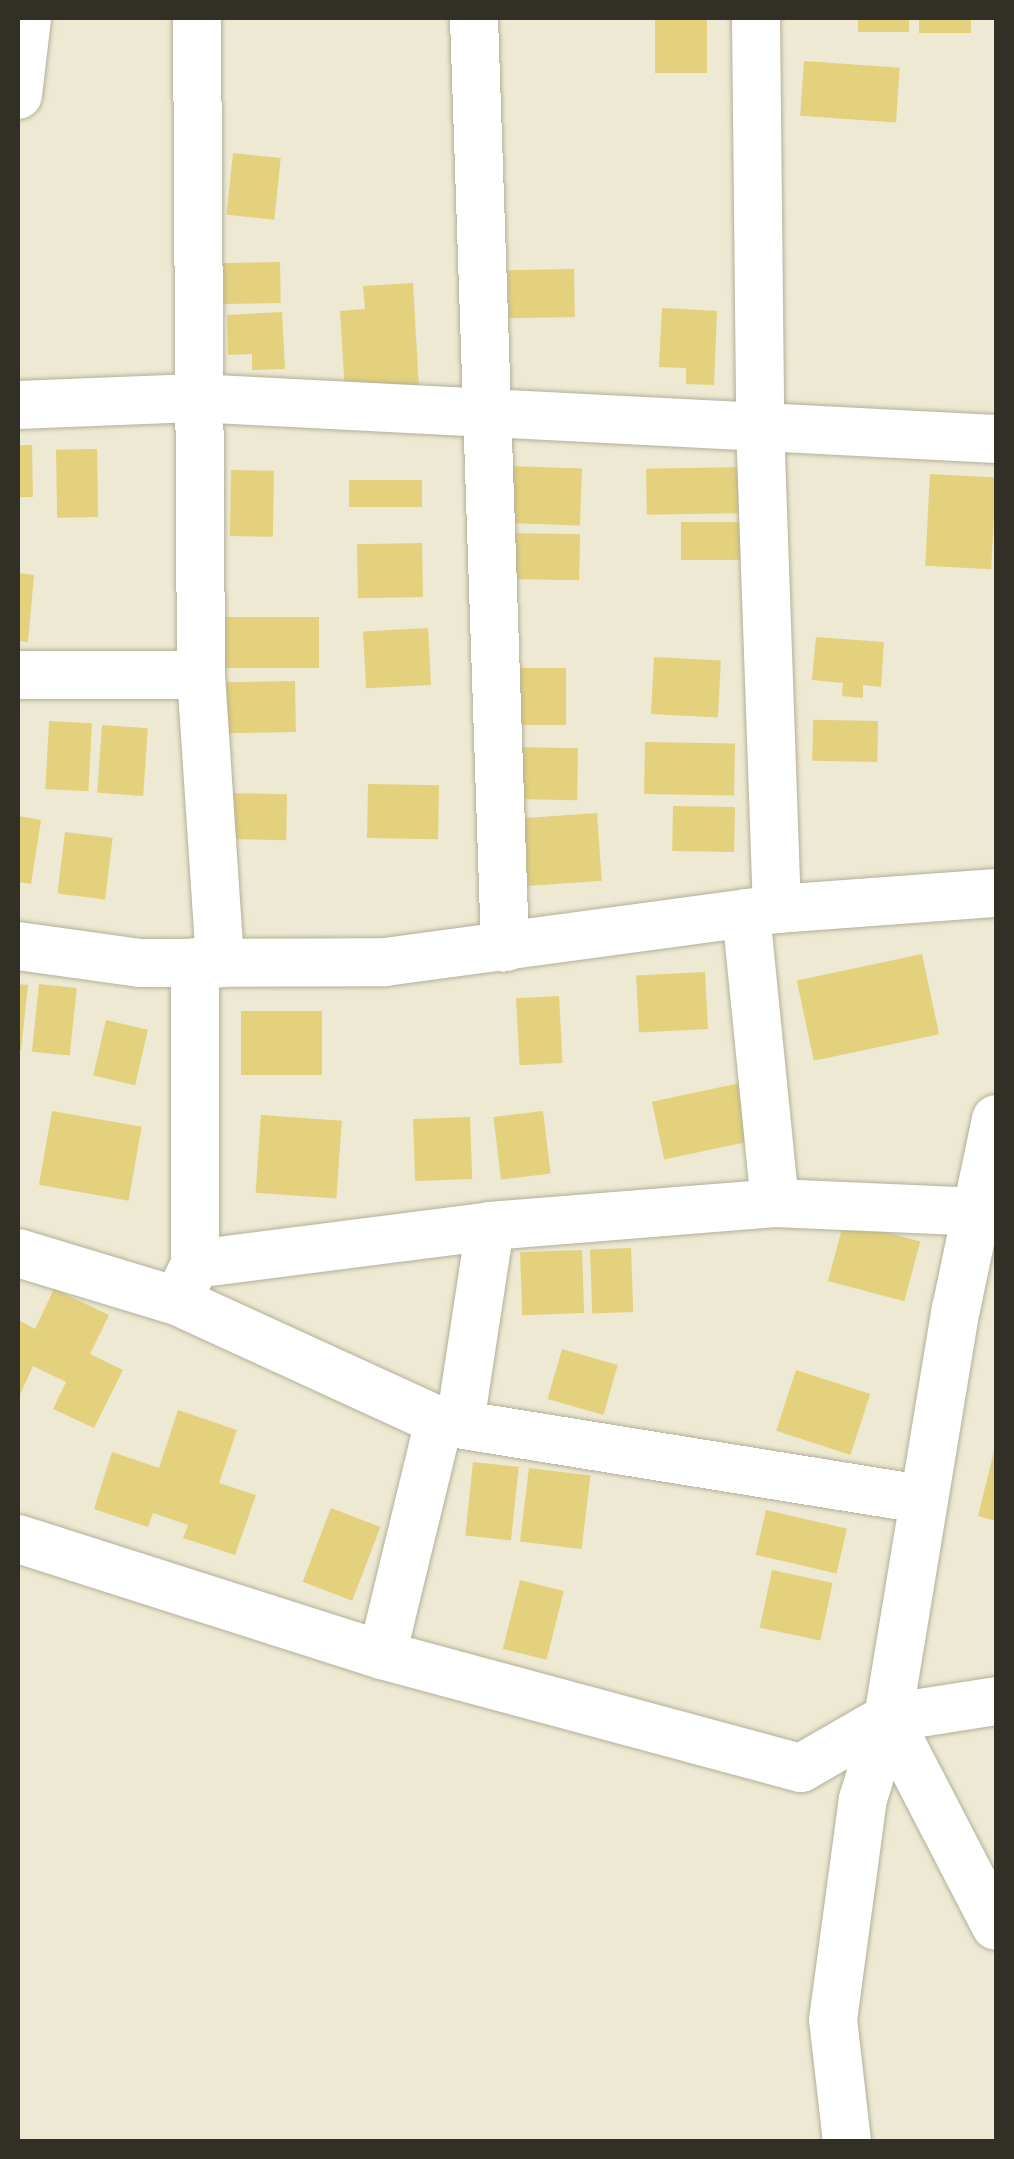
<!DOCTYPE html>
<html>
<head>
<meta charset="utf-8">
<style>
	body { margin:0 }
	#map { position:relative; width:1014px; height:2159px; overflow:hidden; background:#eee9d2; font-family:Overpass,sans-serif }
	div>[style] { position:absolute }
	.building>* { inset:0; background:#e3d17d; transform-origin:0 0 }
	.roads { filter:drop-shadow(0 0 2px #b3af99) drop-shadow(0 0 2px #b3af99) }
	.minor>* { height:48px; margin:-24px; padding:0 24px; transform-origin:24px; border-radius:24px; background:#fff }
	span { translate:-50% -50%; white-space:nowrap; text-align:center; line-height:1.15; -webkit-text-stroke:10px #fbf7df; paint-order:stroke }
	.frame { position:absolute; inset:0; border:20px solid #312f26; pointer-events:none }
</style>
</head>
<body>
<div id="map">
	<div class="building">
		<i style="left:655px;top:18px;width:52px;height:55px"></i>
		<i style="left:858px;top:18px;width:51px;height:14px"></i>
		<i style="left:919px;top:18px;width:52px;height:15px"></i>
		<i style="left:804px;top:61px;width:96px;height:55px;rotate:4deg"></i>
		<i style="left:233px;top:153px;width:48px;height:62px;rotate:6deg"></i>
		<i style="left:280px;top:262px;width:41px;height:57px;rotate:89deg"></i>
		<i style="left:574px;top:269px;width:48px;height:66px;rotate:89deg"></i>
		<i style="clip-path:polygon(413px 283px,419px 389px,345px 393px,340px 311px,365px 309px,363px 286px)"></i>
		<i style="clip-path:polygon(662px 308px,717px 311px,714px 385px,686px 384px,686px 368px,659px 367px)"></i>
		<i style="clip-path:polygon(282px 312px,285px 369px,252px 370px,252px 354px,228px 355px,227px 315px)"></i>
		<i style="left:32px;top:445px;width:52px;height:14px;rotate:89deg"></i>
		<i style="left:97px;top:449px;width:68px;height:41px;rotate:89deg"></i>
		<i style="left:507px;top:466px;width:75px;height:57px;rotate:2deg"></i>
		<i style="left:749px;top:467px;width:46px;height:103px;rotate:89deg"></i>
		<i style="left:231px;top:470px;width:43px;height:66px;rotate:1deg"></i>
		<i style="left:930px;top:474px;width:66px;height:92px;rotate:3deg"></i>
		<i style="left:349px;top:480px;width:73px;height:27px"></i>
		<i style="left:749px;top:522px;width:38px;height:68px;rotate:90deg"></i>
		<i style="left:505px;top:533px;width:75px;height:46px;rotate:1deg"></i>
		<i style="left:422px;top:543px;width:54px;height:65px;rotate:89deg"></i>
		<i style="clip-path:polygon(18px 573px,34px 575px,28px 642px,18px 641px)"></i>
		<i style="left:319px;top:617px;width:51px;height:97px;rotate:90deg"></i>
		<i style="left:428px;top:628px;width:57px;height:65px;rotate:87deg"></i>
		<i style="clip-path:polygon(816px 637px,884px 642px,881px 687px,863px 685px,863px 698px,842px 696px,843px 683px,812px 680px)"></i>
		<i style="left:654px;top:657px;width:67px;height:57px;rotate:3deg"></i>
		<i style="left:512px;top:668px;width:54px;height:57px"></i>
		<i style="left:295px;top:681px;width:51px;height:73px;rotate:89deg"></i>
		<i style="left:49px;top:721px;width:43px;height:68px;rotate:3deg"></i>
		<i style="left:878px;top:721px;width:41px;height:65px;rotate:91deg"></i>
		<i style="left:102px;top:725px;width:46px;height:68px;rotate:4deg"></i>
		<i style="left:645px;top:742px;width:90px;height:52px;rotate:1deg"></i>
		<i style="left:513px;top:747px;width:65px;height:52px;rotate:1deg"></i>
		<i style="left:368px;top:784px;width:71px;height:54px;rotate:1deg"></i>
		<i style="left:222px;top:793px;width:65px;height:46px;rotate:1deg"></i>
		<i style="left:673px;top:806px;width:62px;height:45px;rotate:1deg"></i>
		<i style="left:597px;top:813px;width:68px;height:85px;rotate:86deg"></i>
		<i style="clip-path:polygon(18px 816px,41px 820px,31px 884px,18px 882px)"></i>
		<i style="left:65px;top:832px;width:48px;height:62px;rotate:7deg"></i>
		<i style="left:922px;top:954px;width:82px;height:128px;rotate:78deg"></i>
		<i style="left:705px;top:972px;width:57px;height:69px;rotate:87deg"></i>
		<i style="clip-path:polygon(18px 984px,28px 985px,21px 1050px,18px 1049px)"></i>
		<i style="left:39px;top:984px;width:38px;height:68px;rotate:6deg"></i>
		<i style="left:559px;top:996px;width:67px;height:43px;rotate:87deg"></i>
		<i style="left:241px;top:1011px;width:81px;height:64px"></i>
		<i style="left:106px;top:1020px;width:43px;height:57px;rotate:13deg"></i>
		<i style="left:740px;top:1083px;width:59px;height:90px;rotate:78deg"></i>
		<i style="left:52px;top:1111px;width:91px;height:75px;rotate:10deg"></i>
		<i style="left:543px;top:1111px;width:63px;height:50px;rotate:83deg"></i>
		<i style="left:261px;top:1115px;width:81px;height:78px;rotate:4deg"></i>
		<i style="left:470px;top:1117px;width:62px;height:57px;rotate:88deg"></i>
		<i style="left:844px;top:1221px;width:79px;height:62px;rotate:15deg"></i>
		<i style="left:631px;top:1248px;width:64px;height:41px;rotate:88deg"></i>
		<i style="left:582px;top:1250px;width:63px;height:62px;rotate:88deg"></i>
		<i style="clip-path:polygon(54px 1289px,109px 1315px,90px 1354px,123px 1370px,94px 1428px,53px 1409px,66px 1382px,33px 1366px,18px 1399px,18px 1320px,35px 1329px)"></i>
		<i style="left:562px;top:1349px;width:58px;height:52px;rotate:16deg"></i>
		<i style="left:796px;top:1370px;width:78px;height:64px;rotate:18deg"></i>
		<i style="clip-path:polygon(178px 1410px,237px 1430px,219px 1483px,256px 1495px,235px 1555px,183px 1538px,188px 1525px,153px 1513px,148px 1527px,94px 1509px,112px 1452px,159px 1468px)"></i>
		<i style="clip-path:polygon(995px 1447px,996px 1447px,996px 1521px,978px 1516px)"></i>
		<i style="left:473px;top:1462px;width:46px;height:74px;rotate:6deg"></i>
		<i style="left:529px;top:1468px;width:62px;height:74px;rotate:7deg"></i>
		<i style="left:331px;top:1508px;width:53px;height:79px;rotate:21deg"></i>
		<i style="left:766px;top:1510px;width:83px;height:46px;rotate:13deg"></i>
		<i style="left:772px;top:1570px;width:62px;height:59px;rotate:12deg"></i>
		<i style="left:520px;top:1580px;width:45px;height:71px;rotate:14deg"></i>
	</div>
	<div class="roads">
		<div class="minor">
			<i style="left:197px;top:18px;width:657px;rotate:89.65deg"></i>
			<i style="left:201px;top:675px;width:289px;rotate:86.2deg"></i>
			<i style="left:474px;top:18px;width:930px;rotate:88.09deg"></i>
			<i style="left:756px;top:18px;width:406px;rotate:89.4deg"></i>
			<i style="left:760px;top:424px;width:485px;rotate:88deg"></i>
			<i style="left:18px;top:95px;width:78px;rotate:-83.3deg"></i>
			<i style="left:18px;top:405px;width:177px;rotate:-2.3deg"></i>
			<i style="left:195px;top:398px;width:802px;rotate:2.93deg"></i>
			<i style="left:18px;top:675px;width:183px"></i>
			<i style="left:746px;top:913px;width:291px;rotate:84.3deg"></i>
			<i style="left:18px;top:946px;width:123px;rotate:7.9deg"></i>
			<i style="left:140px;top:963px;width:245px;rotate:-0.2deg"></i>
			<i style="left:385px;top:962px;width:396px;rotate:-7.7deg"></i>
			<i style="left:777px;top:909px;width:220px;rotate:-4.2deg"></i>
			<i style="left:18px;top:1253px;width:166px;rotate:16.8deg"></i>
			<i style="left:177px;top:1301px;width:288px;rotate:24.6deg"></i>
			<i style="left:439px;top:1421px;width:490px;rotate:9.2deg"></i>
			<i style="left:195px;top:1264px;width:297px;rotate:-7.3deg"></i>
			<i style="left:490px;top:1226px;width:286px;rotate:-4.6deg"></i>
			<i style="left:775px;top:1203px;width:203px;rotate:2.5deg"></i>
			<i style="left:182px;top:1291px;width:30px;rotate:-64deg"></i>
			<i style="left:195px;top:1264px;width:302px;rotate:-90deg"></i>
			<i style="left:460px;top:1423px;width:199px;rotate:-81.3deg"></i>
			<i style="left:18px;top:1539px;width:382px;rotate:17.7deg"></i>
			<i style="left:382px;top:1655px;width:434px;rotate:15.1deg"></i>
			<i style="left:801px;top:1768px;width:100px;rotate:-29.9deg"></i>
			<i style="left:888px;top:1718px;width:109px;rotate:-8.9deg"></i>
			<i style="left:382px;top:1655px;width:241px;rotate:-76.3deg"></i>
			<i style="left:888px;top:1718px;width:234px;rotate:62.6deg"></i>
			<i style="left:847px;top:2142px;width:123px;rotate:-96.5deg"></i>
			<i style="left:833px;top:2020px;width:223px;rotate:-82.3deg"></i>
			<i style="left:863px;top:1799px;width:85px;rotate:-72.8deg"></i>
			<i style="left:888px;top:1718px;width:415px;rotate:-80.6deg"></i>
			<i style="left:956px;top:1309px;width:194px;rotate:-78.1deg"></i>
		</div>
	</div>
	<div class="frame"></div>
</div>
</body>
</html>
